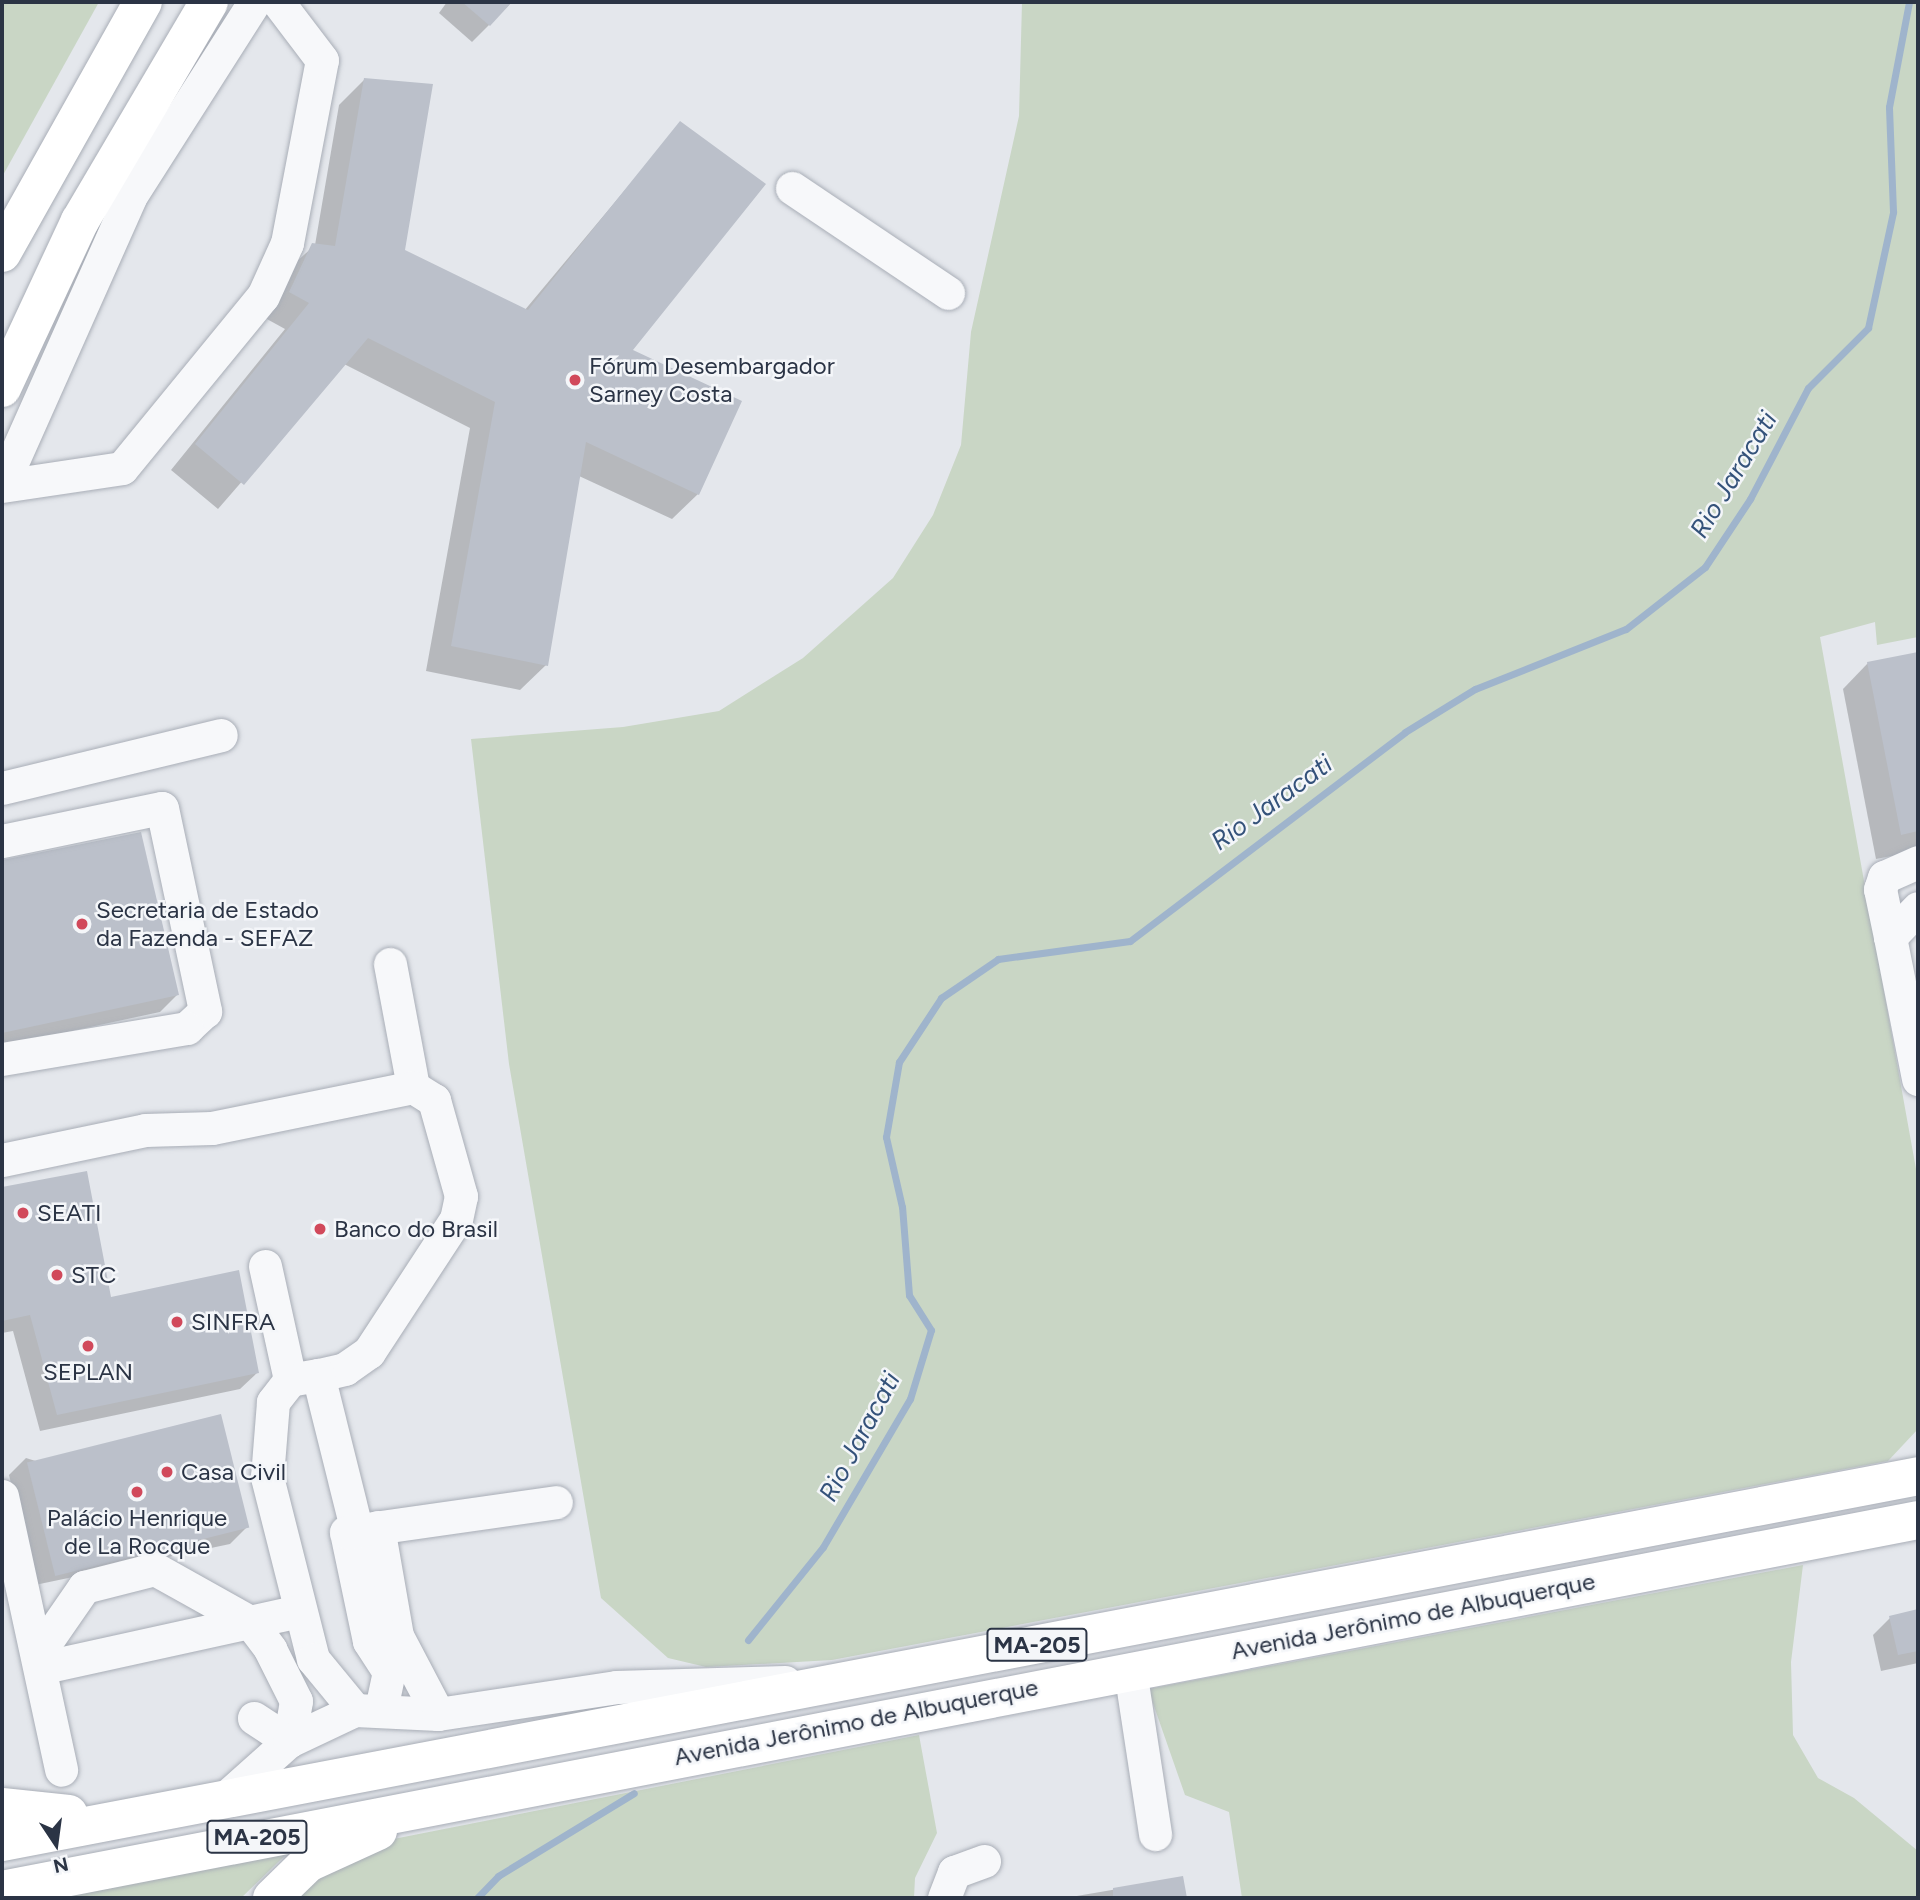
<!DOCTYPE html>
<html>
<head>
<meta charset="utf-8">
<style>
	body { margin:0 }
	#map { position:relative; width:1920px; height:1900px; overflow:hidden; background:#e4e7ec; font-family:Figtree,sans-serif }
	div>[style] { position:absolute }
	.green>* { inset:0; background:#c9d6c5 }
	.shadow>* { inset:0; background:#0003 }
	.stream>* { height:7px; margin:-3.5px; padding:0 3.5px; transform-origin:3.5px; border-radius:3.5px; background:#9fb4cc }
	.building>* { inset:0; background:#bbc0ca; transform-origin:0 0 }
	.roads { filter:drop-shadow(0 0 2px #a9aeb7) drop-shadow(0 0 2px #a9aeb7) }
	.minor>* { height:33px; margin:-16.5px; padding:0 16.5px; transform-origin:16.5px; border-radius:16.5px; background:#f7f8fa }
	.major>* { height:38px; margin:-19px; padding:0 19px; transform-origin:19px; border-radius:19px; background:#fff }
	.dots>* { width:19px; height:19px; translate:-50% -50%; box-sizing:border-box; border:4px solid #f4f6f9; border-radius:50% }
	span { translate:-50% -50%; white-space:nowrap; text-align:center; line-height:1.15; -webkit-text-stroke:5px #f4f6f9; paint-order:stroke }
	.shield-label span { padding:2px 5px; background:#f4f6f9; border:2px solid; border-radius:5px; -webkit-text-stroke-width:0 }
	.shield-label { font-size:23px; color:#2b3445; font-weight:700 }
	.poi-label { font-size:24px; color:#2b3445 }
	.left { translate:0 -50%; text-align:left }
	.street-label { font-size:24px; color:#2b3445 }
	.water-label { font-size:26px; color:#34527a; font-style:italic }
	.frame { position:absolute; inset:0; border:4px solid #2b3445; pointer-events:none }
	.north { position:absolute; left:21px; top:1809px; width:70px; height:70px; -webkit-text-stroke:5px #f4f6f9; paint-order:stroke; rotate:167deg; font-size:19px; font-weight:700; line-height:28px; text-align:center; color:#2b3445 }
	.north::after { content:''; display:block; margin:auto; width:24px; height:32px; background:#2b3445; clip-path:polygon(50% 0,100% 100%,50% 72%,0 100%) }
</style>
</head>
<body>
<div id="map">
	<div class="green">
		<i style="clip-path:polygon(2px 2px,99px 2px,2px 177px)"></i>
		<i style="clip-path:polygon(1022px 2px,1918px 2px,1918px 637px,1877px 645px,1875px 622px,1820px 637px,1918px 1180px,1918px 1429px,1888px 1461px,832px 1660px,706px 1667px,668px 1658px,601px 1598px,509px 1064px,471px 739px,623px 727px,719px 711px,803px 658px,893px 578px,933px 515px,961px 445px,971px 332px,1019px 116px)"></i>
		<i style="clip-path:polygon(1803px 1565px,1791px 1662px,1793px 1735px,1818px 1778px,1854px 1798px,1918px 1851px,1918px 1898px,1242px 1898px,1229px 1812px,1185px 1795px,1148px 1689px)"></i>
		<i style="clip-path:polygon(919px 1735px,937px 1833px,915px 1878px,914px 1898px,286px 1898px,358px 1846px)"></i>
		<i style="clip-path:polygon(305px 1836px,241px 1898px,65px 1898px,115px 1866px)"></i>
	</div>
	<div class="shadow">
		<i style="clip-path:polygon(447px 2px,512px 2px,472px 42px,439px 13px)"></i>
		<i style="clip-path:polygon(365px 79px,403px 251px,524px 311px,681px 123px,631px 351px,698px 494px,672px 519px,579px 476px,546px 665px,520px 690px,426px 671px,470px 428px,344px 364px,218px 509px,171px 470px,285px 329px,265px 318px,286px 271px,315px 245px,339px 105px)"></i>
		<i style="clip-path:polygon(1918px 654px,1918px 851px,1876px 859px,1843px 689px,1868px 663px)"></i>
		<i style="clip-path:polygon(2px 861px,6px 862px,177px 995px,160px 1012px,2px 1046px)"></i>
		<i style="clip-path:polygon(86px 1173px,110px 1299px,258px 1372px,240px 1389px,40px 1431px,13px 1331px,2px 1333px,2px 1189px)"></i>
		<i style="clip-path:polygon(26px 1458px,247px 1527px,230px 1544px,35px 1585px,9px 1475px)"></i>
		<i style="clip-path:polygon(1918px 1611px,1918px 1663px,1881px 1671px,1873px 1635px,1890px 1618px)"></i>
		<i style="clip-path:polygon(1182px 1878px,1185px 1898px,1065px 1898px)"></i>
	</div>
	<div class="stream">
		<i style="left:748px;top:1640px;width:119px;rotate:-51.1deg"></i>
		<i style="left:823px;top:1547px;width:172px;rotate:-59.6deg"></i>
		<i style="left:910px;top:1399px;width:72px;rotate:-73.1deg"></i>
		<i style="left:931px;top:1330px;width:41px;rotate:-122.2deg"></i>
		<i style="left:909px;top:1295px;width:88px;rotate:-94.5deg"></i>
		<i style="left:902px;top:1207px;width:72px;rotate:-102.9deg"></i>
		<i style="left:886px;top:1137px;width:76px;rotate:-80.2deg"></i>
		<i style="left:899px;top:1062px;width:77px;rotate:-56.7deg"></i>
		<i style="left:941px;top:998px;width:69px;rotate:-34.4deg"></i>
		<i style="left:998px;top:959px;width:133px;rotate:-7.8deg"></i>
		<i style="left:1130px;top:941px;width:345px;rotate:-37.2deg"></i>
		<i style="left:1405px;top:732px;width:82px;rotate:-31.6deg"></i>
		<i style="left:1475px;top:689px;width:162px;rotate:-21.7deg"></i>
		<i style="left:1626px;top:629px;width:100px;rotate:-38.1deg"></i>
		<i style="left:1705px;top:567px;width:82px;rotate:-56.5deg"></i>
		<i style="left:1750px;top:499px;width:125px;rotate:-62.4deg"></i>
		<i style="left:1808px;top:388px;width:85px;rotate:-45deg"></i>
		<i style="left:1868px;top:328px;width:119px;rotate:-77.8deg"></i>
		<i style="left:1893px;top:212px;width:105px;rotate:-92.2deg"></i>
		<i style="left:1889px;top:107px;width:107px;rotate:-79.2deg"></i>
		<i style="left:477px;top:1898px;width:30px;rotate:-46deg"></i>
		<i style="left:498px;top:1876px;width:159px;rotate:-31.4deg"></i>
	</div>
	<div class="building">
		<i style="clip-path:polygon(462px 2px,512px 2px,490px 26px)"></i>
		<i style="clip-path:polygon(364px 78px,433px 84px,405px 250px,528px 310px,680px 121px,766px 184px,633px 350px,742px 401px,699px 495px,586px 442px,548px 666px,451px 646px,495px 402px,368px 338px,244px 485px,195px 444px,309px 303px,289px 292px,312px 243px,335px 246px)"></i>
		<i style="clip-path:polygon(1918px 652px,1918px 831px,1901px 835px,1867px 662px)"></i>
		<i style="clip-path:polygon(141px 832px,179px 995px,2px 1033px,2px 860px)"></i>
		<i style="clip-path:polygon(87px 1171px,111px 1297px,239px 1270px,259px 1373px,57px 1415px,30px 1315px,2px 1321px,2px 1187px)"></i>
		<i style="left:221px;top:1414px;width:117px;height:200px;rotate:76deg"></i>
		<i style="clip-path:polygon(1918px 1609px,1918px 1651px,1898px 1655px,1889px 1616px)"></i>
		<i style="clip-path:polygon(1183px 1876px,1187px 1898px,1113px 1898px,1113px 1888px)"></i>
	</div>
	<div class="roads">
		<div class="minor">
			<i style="left:792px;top:188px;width:188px;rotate:33.9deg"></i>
			<i style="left:2px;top:485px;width:315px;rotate:-66deg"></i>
			<i style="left:130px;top:197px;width:231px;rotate:-57.5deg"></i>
			<i style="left:2px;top:486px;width:121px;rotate:-8.5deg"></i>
			<i style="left:122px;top:468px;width:222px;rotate:-50.7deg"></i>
			<i style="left:263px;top:296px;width:58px;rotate:-65.6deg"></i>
			<i style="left:287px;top:243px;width:186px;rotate:-79.2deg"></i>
			<i style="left:322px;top:60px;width:73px;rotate:-127.2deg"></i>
			<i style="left:2px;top:788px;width:225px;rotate:-13.6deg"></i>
			<i style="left:2px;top:841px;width:163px;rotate:-11.7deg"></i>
			<i style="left:162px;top:808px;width:208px;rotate:78deg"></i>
			<i style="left:205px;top:1011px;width:25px;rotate:137deg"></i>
			<i style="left:187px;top:1028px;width:188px;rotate:170.5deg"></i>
			<i style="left:1918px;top:862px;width:37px;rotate:156deg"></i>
			<i style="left:1884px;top:877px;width:13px;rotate:108deg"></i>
			<i style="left:1880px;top:889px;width:49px;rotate:78.2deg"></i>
			<i style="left:1890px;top:937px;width:40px;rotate:-46deg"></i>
			<i style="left:1890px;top:937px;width:145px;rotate:78.8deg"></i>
			<i style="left:390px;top:964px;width:125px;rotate:79.4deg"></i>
			<i style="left:2px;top:1160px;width:146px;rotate:-11.8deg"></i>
			<i style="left:145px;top:1130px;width:67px;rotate:-1.7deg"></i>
			<i style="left:212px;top:1128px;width:205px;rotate:-11.5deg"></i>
			<i style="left:413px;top:1087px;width:25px;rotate:32deg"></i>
			<i style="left:434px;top:1100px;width:100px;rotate:74.3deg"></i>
			<i style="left:461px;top:1196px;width:24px;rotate:102deg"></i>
			<i style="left:456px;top:1219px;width:159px;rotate:123.2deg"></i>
			<i style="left:369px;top:1352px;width:29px;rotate:145deg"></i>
			<i style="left:345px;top:1369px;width:28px;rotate:167deg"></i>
			<i style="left:318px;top:1375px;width:161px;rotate:76deg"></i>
			<i style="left:265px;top:1266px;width:117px;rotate:77.6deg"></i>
			<i style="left:318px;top:1375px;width:28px;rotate:170deg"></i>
			<i style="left:290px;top:1380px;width:28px;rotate:128deg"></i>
			<i style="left:273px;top:1402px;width:75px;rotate:94.6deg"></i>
			<i style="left:267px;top:1477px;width:188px;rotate:75.8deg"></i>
			<i style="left:313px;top:1659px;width:66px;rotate:50.5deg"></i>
			<i style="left:2px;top:1496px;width:280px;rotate:77.8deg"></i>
			<i style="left:378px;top:1527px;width:111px;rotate:80.1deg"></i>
			<i style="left:397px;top:1636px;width:88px;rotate:62.3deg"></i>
			<i style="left:37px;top:1655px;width:83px;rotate:-55.3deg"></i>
			<i style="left:84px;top:1587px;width:73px;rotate:-14.2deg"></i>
			<i style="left:155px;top:1569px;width:109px;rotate:29.2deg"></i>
			<i style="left:250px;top:1622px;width:34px;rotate:53deg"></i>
			<i style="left:270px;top:1649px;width:58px;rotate:63.4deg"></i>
			<i style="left:296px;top:1701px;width:41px;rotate:99.9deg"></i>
			<i style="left:289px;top:1741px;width:42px;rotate:-146.7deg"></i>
			<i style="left:40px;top:1668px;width:265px;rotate:-12.4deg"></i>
			<i style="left:1130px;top:1670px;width:166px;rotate:81.3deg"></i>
			<i style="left:381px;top:1709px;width:38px;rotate:-78deg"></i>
			<i style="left:389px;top:1672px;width:37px;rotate:-123deg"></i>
			<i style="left:369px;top:1641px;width:111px;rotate:-101.9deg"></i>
			<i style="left:346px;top:1532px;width:212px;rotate:-8.1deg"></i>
			<i style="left:225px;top:1798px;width:86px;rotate:-41.7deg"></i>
			<i style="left:289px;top:1741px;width:73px;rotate:-25.2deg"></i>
			<i style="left:355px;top:1710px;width:83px;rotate:2.8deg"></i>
			<i style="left:438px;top:1714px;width:180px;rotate:-8.6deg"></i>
			<i style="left:616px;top:1687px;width:169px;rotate:-1.7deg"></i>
			<i style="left:944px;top:1898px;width:28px;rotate:-69deg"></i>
			<i style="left:954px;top:1872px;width:32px;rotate:-20deg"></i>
		</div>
		<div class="major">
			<i style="left:2px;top:253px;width:288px;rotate:-60.7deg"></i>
			<i style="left:2px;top:388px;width:184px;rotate:-65deg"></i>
			<i style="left:80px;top:221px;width:254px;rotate:-59.5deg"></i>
			<i style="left:2px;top:1807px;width:67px;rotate:6deg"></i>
			<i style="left:2px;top:1842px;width:1951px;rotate:-10.81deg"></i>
			<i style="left:2px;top:1890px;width:1951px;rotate:-10.93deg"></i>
			<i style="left:272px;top:1898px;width:50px;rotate:-44.2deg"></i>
			<i style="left:308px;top:1863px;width:77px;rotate:-24.6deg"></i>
		</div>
	</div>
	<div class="dots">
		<i style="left:575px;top:380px;background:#d1495b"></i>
		<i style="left:82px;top:924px;background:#d1495b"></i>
		<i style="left:23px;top:1213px;background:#d1495b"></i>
		<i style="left:320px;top:1229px;background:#d1495b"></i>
		<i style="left:57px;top:1275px;background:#d1495b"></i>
		<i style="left:177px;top:1322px;background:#d1495b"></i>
		<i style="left:88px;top:1346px;background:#d1495b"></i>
		<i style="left:167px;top:1472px;background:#d1495b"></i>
		<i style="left:137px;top:1492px;background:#d1495b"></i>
	</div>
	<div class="shield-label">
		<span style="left:1037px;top:1645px">MA-205</span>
		<span style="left:257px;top:1837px">MA-205</span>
	</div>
	<div class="poi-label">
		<span class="left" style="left:589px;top:380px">Fórum Desembargador<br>Sarney Costa</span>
		<span class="left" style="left:96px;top:924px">Secretaria de Estado<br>da Fazenda - SEFAZ</span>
		<span class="left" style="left:37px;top:1213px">SEATI</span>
		<span class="left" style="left:334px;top:1229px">Banco do Brasil</span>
		<span class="left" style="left:71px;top:1275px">STC</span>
		<span class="left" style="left:191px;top:1322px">SINFRA</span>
		<span style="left:88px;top:1372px">SEPLAN</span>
		<span class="left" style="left:181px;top:1472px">Casa Civil</span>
		<span style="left:137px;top:1532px">Palácio Henrique<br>de La Rocque</span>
	</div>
	<div class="street-label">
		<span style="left:1413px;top:1616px;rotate:-11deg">Avenida Jerônimo de Albuquerque</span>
		<span style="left:856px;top:1722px;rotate:-11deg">Avenida Jerônimo de Albuquerque</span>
	</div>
	<div class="water-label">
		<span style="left:1734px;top:475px;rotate:-59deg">Rio Jaracati</span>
		<span style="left:1272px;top:803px;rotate:-36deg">Rio Jaracati</span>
		<span style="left:860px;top:1437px;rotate:-62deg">Rio Jaracati</span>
	</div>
	<div class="frame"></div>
	<div class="north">N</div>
</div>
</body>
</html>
